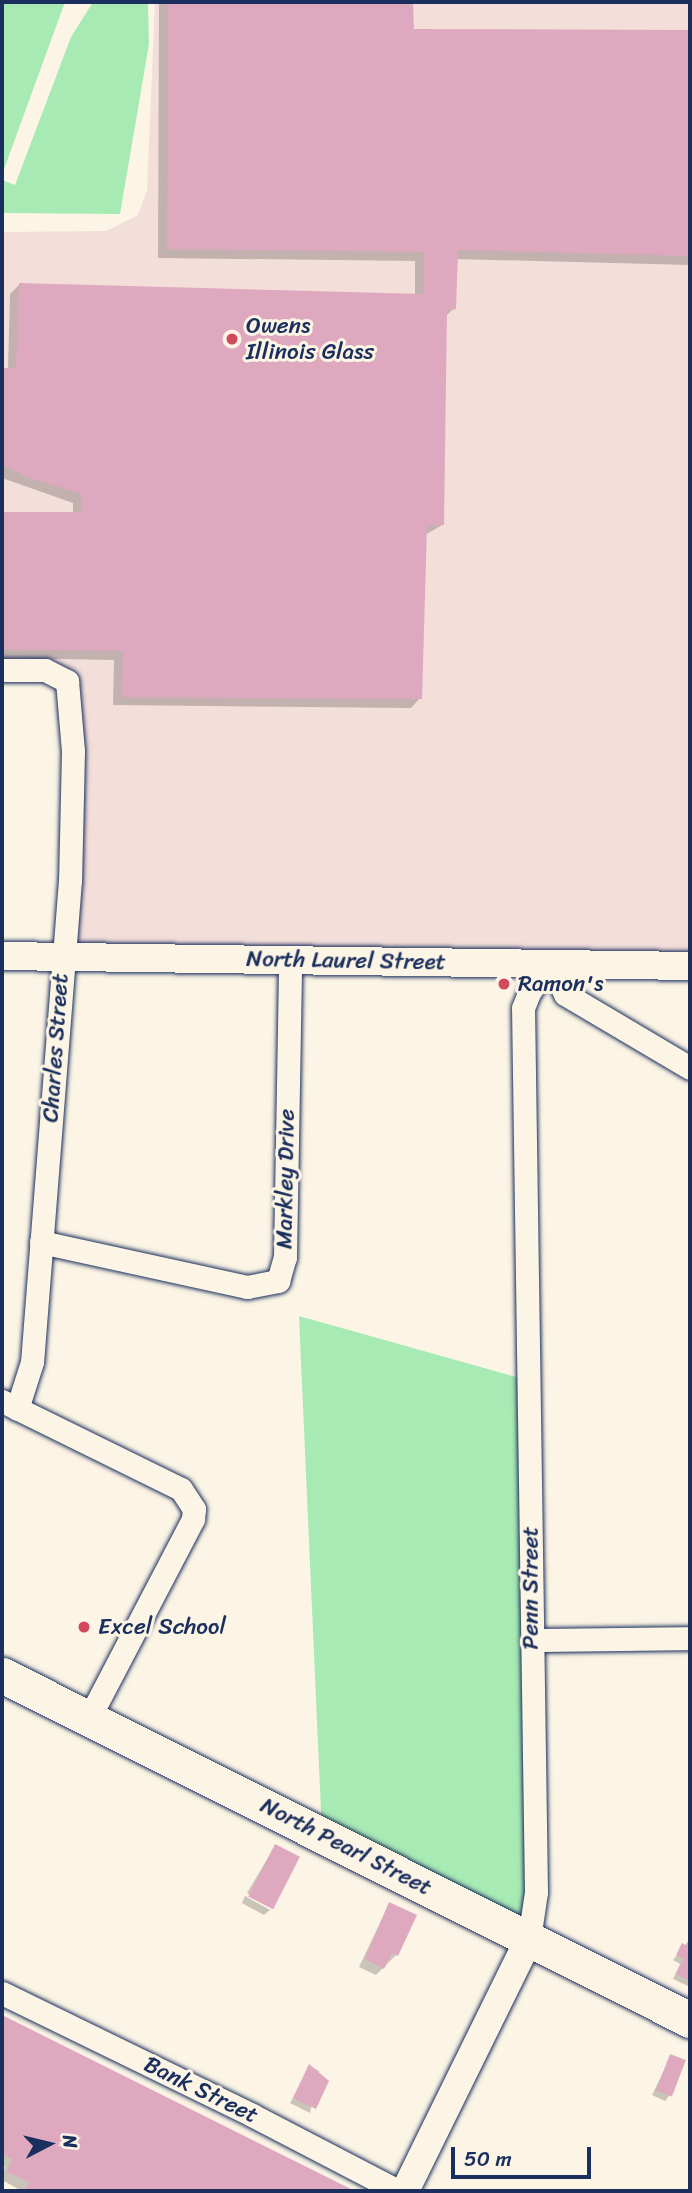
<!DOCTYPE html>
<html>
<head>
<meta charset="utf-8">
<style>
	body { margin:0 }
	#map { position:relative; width:692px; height:2193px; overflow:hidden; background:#fcf5e5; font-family:Sriracha,sans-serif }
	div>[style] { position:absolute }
	.built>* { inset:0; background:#f3deda }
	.green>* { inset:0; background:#a8eab4 }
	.shadow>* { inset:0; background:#0003 }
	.building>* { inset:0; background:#dea8bf; transform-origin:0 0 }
	.roads { filter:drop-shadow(0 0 2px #1b2f5e) drop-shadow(0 0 2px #1b2f5e) }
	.minor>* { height:23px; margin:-11.5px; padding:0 11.5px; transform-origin:11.5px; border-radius:11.5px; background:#fcf5e5 }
	.tertiary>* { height:28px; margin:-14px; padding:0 14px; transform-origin:14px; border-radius:14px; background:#fcf5e5 }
	.primary>* { height:35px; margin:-17.5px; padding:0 17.5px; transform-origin:17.5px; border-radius:17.5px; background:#fcf5e5 }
	.dots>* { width:19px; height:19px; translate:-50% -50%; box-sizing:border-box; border:4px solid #fcf5e5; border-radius:50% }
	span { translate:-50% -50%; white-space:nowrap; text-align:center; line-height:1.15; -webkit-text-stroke:6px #fcf5e5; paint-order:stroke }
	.poi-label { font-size:23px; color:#1b2f5e }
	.left { translate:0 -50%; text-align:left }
	.street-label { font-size:23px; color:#1b2f5e }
	.frame { position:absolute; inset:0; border:4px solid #1b2f5e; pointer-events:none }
	.north { position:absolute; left:14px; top:2109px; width:70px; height:70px; -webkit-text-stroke:5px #fcf5e5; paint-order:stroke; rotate:83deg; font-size:19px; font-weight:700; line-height:28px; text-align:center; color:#1b2f5e }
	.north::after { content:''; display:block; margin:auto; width:24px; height:32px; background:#1b2f5e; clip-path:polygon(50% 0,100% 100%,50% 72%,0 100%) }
	.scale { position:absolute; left:451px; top:2147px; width:140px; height:32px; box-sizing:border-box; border:4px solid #1b2f5e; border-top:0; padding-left:9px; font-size:21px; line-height:24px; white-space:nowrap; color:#1b2f5e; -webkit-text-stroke:5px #fcf5e5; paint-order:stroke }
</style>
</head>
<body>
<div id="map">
	<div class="built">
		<i style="clip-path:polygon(155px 2px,690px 2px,690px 966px,64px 955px,68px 685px,2px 670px,2px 232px,106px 231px,138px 215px,147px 190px)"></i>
	</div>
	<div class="green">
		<i style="clip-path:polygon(2px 2px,65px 2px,3px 172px,2px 172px)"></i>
		<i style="clip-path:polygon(93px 2px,148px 2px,149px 44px,120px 214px,2px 213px,2px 180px,15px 185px,71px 37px)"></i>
		<i style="clip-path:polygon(299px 1316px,530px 1381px,529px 1939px,322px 1834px)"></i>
	</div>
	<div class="shadow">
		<i style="clip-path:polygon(159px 2px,412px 2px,412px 31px,690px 32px,690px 265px,456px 259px,454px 308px,445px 317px,442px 525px,425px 535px,420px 698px,411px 708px,113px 705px,114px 660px,2px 658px,2px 513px,73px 514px,73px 503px,2px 478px,2px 370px,8px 370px,10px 294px,19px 285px,415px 296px,415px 261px,158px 258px)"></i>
		<i style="clip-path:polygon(275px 1846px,272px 1906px,247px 1893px)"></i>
		<i style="clip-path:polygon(245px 1896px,270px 1910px,264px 1915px,242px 1903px)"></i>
		<i style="clip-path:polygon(389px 1904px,396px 1955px,376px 1975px,359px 1967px)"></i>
		<i style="clip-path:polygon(690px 1939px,690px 1987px,673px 1979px,680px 1964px,673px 1960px)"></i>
		<i style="clip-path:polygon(2px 2017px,351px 2191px,22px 2191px,2px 2180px,5px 2167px,2px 2165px)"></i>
		<i style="clip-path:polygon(671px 2056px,669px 2096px,665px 2101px,652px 2095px)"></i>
		<i style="clip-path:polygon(310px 2066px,319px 2071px,310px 2113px,290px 2103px)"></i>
	</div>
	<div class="building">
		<i style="clip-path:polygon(168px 2px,413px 2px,414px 29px,690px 30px,690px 256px,458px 250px,456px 309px,447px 310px,444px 525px,427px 526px,422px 699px,122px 697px,123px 651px,2px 649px,2px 512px,82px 512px,82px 494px,27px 477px,2px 464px,2px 368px,16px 368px,19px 283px,424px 294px,424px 252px,167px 249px)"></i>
		<i style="left:275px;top:1844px;width:28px;height:59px;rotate:27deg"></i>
		<i style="clip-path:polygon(389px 1902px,417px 1915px,398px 1956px,392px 1953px,384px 1969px,365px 1959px)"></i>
		<i style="clip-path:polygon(690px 1940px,690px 1981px,676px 1974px,684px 1959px,676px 1955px,682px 1943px,687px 1946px)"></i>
		<i style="clip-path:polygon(2px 2015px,355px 2191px,25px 2191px,29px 2182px,7px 2172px,12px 2159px,2px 2154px)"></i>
		<i style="left:670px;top:2054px;width:17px;height:39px;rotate:21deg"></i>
		<i style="clip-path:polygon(309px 2064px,329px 2081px,316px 2109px,293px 2098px)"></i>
	</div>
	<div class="roads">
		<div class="minor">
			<i style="left:2px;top:670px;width:43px"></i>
			<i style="left:45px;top:670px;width:25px;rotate:27deg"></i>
			<i style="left:67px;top:681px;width:70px;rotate:85.1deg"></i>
			<i style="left:73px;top:751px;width:129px;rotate:91.3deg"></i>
			<i style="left:70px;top:880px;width:483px;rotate:94.5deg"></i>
			<i style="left:32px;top:1362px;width:49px;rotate:107.7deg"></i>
			<i style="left:41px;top:1242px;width:211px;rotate:12.3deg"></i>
			<i style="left:247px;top:1287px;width:32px;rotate:-11deg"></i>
			<i style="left:278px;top:1281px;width:25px;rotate:-74deg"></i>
			<i style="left:285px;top:1257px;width:297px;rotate:-89deg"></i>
			<i style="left:2px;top:1401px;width:199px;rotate:26.2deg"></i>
			<i style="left:181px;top:1489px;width:24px;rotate:57deg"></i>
			<i style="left:194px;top:1509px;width:10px;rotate:96deg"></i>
			<i style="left:193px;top:1519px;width:225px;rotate:117.6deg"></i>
			<i style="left:532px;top:1640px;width:158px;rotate:-0.7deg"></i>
			<i style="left:529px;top:1939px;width:48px;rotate:-81.5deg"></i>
			<i style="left:536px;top:1892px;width:884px;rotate:-90.84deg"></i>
			<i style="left:523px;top:1008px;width:18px;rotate:-68deg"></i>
			<i style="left:530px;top:991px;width:34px;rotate:-52deg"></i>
			<i style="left:551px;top:964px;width:33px;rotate:65deg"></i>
			<i style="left:565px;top:994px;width:145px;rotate:30.6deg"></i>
			<i style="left:2px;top:1993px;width:278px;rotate:26deg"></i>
			<i style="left:252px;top:2115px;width:165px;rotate:27.5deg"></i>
		</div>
		<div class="tertiary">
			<i style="left:2px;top:956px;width:688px;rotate:0.83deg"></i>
			<i style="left:405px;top:2191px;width:281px;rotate:-63.8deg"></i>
		</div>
		<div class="primary">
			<i style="left:2px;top:1675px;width:770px;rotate:26.63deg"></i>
		</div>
	</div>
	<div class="dots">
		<i style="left:232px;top:339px;background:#d1495b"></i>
		<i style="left:504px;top:984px;background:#d1495b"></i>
		<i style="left:84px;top:1627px;background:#d1495b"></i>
	</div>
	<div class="poi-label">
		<span class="left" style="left:246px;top:339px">Owens<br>Illinois Glass</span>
		<span class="left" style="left:518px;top:984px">Ramon's</span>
		<span class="left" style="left:98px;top:1627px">Excel School</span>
	</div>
	<div class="street-label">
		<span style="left:346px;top:961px;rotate:1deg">North Laurel Street</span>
		<span style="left:56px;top:1048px;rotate:-86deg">Charles Street</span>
		<span style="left:286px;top:1179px;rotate:-89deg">Markley Drive</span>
		<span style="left:531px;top:1588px;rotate:-90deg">Penn Street</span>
		<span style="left:346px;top:1847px;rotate:27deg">North Pearl Street</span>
		<span style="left:201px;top:2090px;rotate:26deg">Bank Street</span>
	</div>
	<div class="frame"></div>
	<div class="north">N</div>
	<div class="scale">50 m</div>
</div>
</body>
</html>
